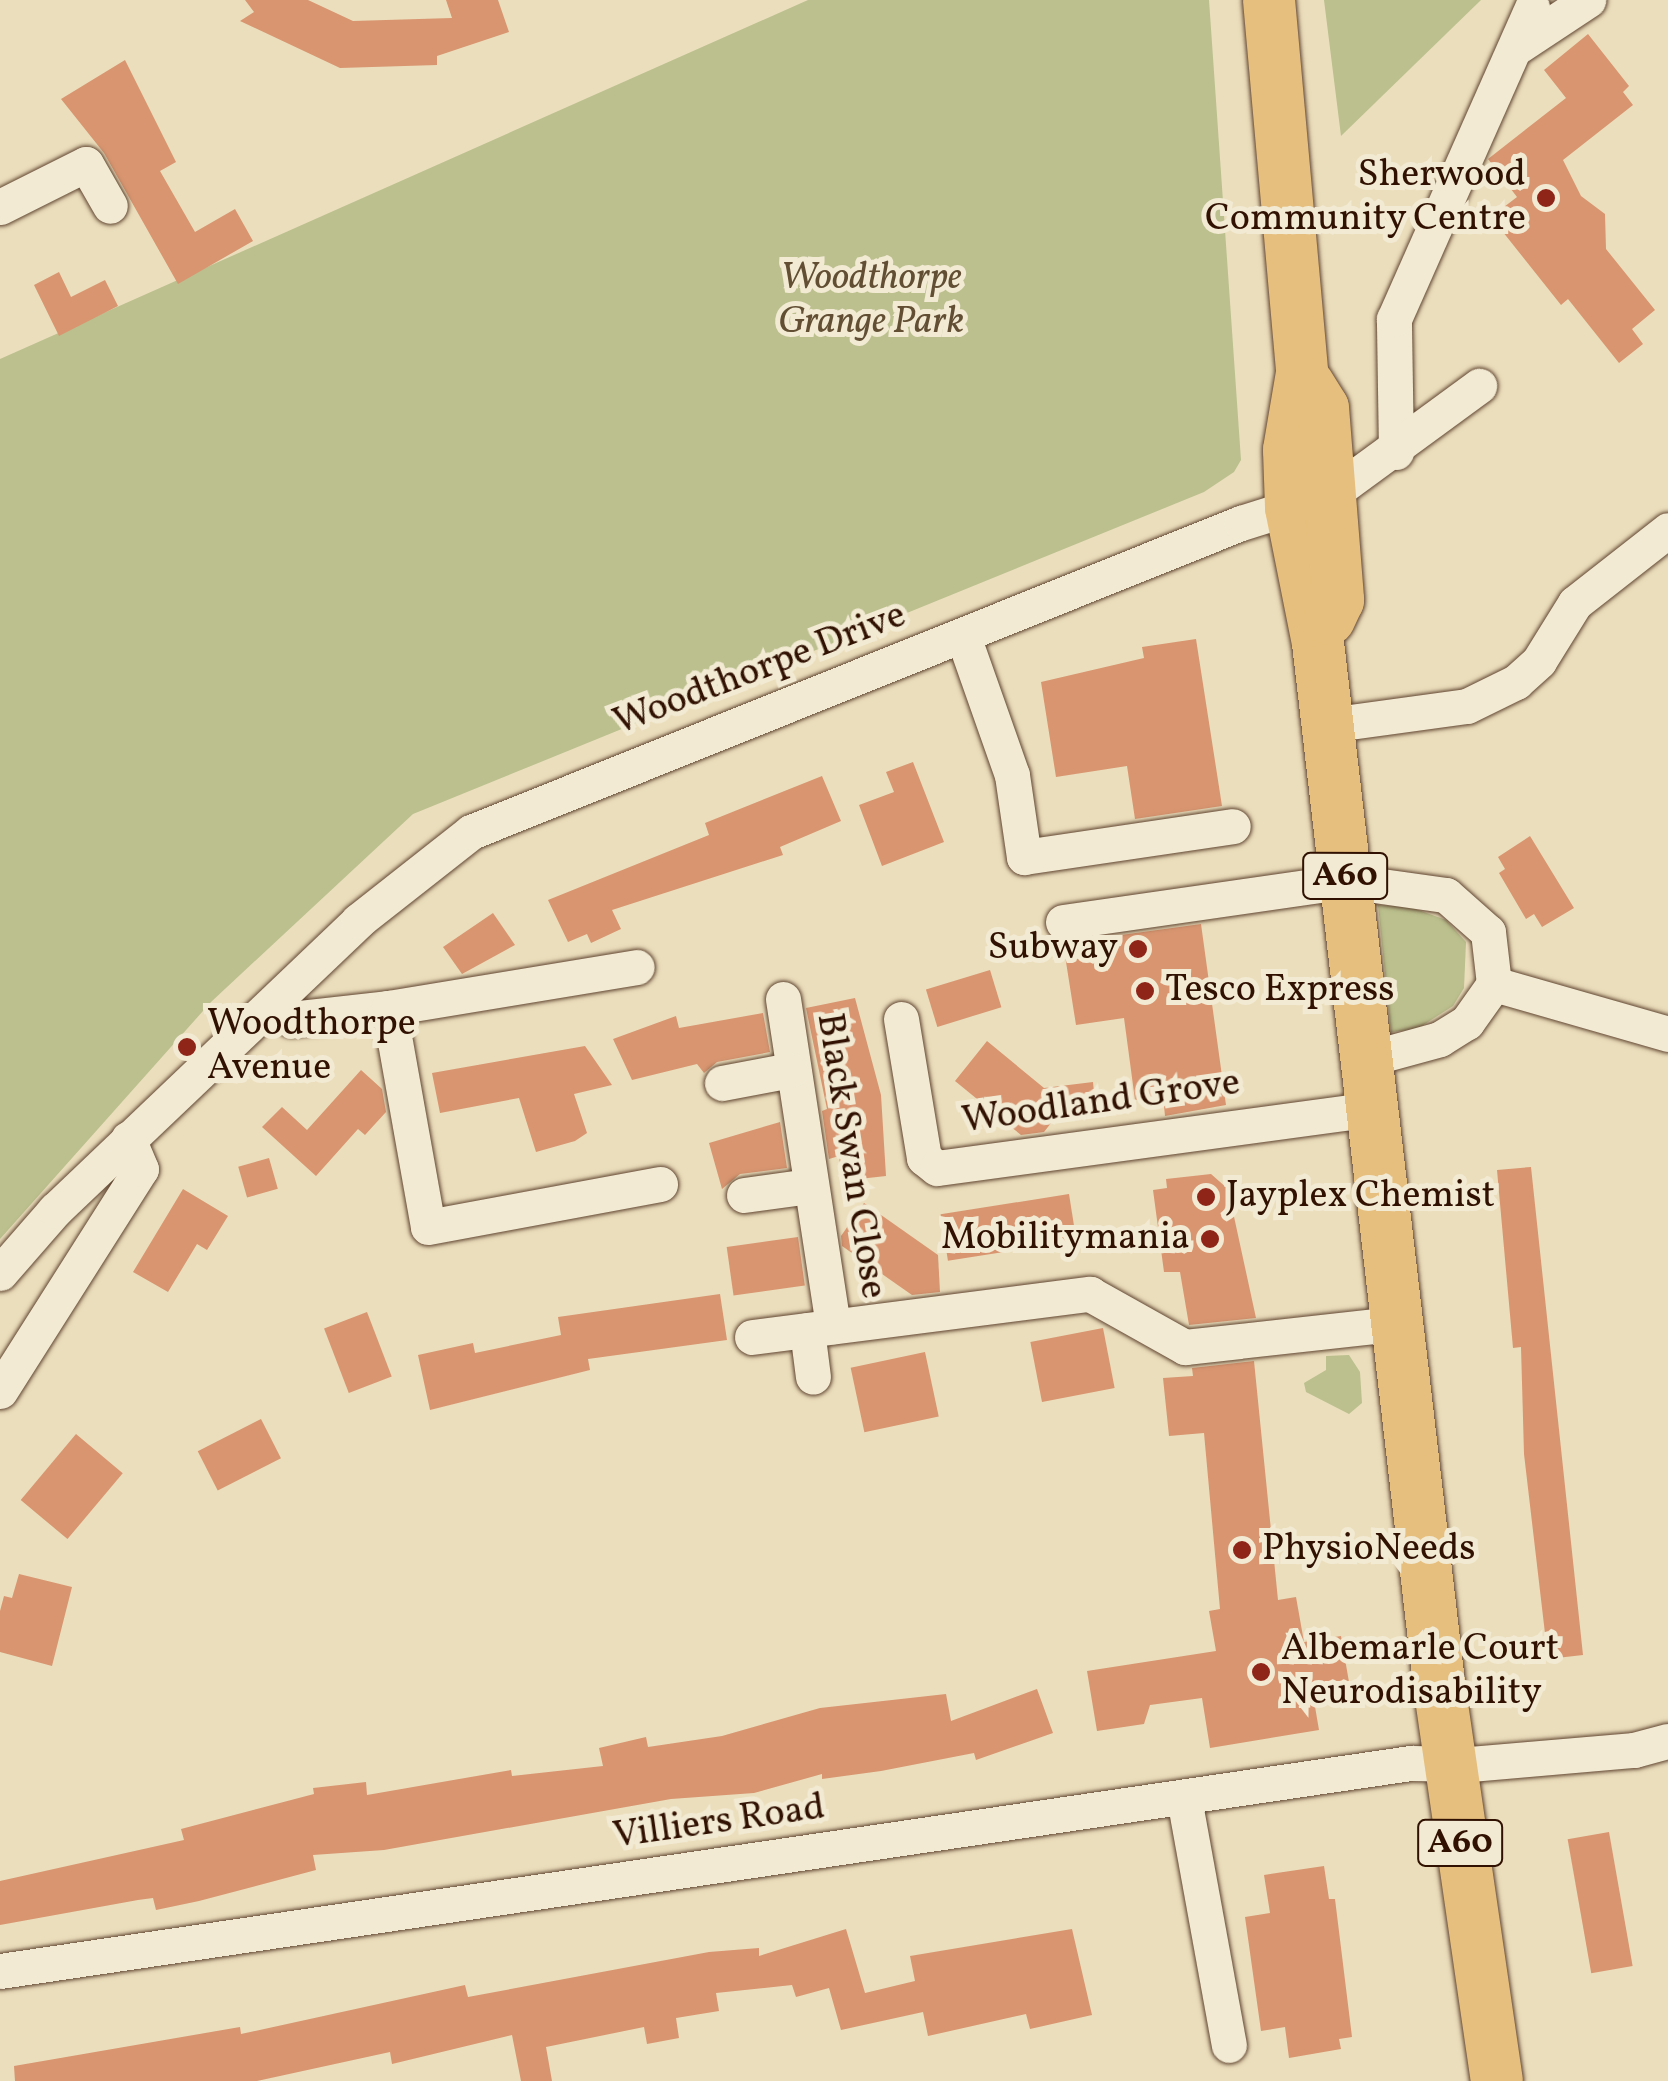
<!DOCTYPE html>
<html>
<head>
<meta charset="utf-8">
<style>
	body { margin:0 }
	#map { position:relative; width:1668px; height:2081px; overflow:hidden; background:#ebdebc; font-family:Vollkorn,serif }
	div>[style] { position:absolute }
	.green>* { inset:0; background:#bbc08e }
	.building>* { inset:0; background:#d89570; transform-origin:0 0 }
	.roads { filter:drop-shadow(0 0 2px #604430) drop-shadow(0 0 2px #604430) }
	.minor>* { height:35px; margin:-17.5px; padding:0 17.5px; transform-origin:17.5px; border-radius:17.5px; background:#f2ead3 }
	.highway>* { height:52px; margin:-26px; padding:0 26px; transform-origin:26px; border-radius:26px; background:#e6bf7e }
	.dots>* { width:28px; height:28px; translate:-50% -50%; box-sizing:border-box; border:5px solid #f2ead3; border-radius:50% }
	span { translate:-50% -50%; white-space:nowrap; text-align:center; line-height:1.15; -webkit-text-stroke:10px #f2ead3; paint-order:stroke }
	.shield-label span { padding:2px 8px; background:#f2ead3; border:2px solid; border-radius:8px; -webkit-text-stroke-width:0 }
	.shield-label { font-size:35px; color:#311102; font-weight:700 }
	.poi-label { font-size:38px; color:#311102 }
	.right { translate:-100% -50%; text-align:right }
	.left { translate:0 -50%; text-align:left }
	.park-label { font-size:38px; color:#614e33; font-style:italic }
	.street-label { font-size:38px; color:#311102 }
</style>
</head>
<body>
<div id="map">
	<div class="green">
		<i style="clip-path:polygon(808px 0,1209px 0,1241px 460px,1234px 472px,1204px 492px,413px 814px,211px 1002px,0 1239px,0 359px)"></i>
		<i style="clip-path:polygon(1324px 0,1481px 0,1341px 136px)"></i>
		<i style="clip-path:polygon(1378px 905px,1410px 907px,1446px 920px,1466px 942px,1464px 988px,1453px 1006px,1417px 1029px,1391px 1032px)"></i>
		<i style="clip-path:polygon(1349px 1355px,1360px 1372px,1362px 1403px,1349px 1414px,1306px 1392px,1304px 1383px,1326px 1370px,1326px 1356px)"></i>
	</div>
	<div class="building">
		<i style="clip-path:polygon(245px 0,308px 0,353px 21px,452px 18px,446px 0,498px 0,509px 32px,437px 56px,437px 65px,340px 68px,240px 21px,254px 12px)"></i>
		<i style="clip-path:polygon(1588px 34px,1629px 86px,1623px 92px,1633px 105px,1563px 160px,1581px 196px,1605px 214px,1606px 249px,1655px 310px,1632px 329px,1643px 344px,1619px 363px,1568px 299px,1561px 305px,1491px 217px,1517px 197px,1488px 159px,1566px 98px,1544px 70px)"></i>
		<i style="clip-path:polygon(125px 60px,176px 162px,160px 171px,195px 232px,235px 209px,253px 241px,178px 284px,104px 153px,61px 99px)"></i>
		<i style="clip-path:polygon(59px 272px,71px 297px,105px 280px,118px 306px,59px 336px,34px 285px)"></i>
		<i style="clip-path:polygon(1196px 639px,1222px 806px,1135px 819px,1127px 766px,1056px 777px,1041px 682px,1144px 658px,1142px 647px)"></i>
		<i style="clip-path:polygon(913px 762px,944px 842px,882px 866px,859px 805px,894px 792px,886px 772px)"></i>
		<i style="clip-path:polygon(822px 776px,841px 821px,780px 847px,783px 855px,612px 910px,621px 929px,591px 943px,587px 934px,568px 942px,548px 900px,709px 835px,705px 823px)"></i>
		<i style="clip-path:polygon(1530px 836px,1574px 908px,1542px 927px,1534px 914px,1526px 919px,1499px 873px,1505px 869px,1498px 857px)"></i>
		<i style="clip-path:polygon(493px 913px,515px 945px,462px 974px,443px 947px)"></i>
		<i style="clip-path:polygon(1201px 924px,1226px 1105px,1165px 1116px,1163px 1096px,1135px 1100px,1124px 1018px,1076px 1025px,1063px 943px)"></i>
		<i style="left:990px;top:970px;width:39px;height:67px;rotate:73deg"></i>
		<i style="clip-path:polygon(855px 998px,881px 1095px,886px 1176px,841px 1181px,839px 1156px,829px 1159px,822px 1111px,827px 1109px,806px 1008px)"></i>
		<i style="clip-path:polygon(763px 1013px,770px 1052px,717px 1062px,704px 1073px,697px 1064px,632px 1080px,613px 1039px,676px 1016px,679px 1028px)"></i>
		<i style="clip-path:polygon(987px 1041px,1044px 1088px,1093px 1082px,1096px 1114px,1055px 1118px,1044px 1132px,1021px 1135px,955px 1081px)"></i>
		<i style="clip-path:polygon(585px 1046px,612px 1085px,574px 1094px,587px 1133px,575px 1141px,536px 1152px,519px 1098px,440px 1113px,432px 1073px)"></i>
		<i style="clip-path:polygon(361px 1070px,382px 1089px,386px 1112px,365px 1135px,358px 1129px,316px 1176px,262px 1127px,282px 1107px,307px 1130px)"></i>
		<i style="clip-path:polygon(780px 1122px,787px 1168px,740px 1174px,722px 1189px,709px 1143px)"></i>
		<i style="left:269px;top:1158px;width:32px;height:32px;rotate:74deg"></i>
		<i style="clip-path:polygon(1531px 1167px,1583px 1655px,1548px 1659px,1524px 1454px,1521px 1347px,1513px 1348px,1497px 1170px)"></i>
		<i style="clip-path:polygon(1211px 1174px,1228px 1189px,1256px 1318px,1189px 1325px,1180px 1272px,1164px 1272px,1153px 1190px,1167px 1188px,1166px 1179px)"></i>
		<i style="clip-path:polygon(183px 1189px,228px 1216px,207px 1250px,197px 1244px,168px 1292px,133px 1272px)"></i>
		<i style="left:1069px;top:1194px;width:47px;height:130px;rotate:81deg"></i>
		<i style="clip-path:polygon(864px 1203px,938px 1255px,940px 1292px,912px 1295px,842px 1246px,841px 1236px)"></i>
		<i style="left:798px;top:1237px;width:49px;height:72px;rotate:82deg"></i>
		<i style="clip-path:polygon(720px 1294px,727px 1340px,588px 1359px,590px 1370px,430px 1410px,418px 1355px,473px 1343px,475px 1353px,561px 1335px,558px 1317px)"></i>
		<i style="left:367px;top:1312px;width:69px;height:46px;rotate:69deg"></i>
		<i style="left:1103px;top:1328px;width:61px;height:74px;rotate:79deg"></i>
		<i style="left:925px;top:1352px;width:66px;height:76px;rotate:78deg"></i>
		<i style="clip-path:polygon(1254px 1361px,1278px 1600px,1296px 1597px,1304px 1642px,1341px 1636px,1349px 1682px,1312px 1689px,1319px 1730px,1210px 1748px,1202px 1698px,1150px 1705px,1144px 1724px,1097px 1731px,1087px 1671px,1216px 1651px,1209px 1611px,1220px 1609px,1204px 1433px,1169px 1436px,1163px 1378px,1193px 1376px,1192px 1368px)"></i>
		<i style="left:261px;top:1419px;width:44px;height:71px;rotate:63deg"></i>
		<i style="left:76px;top:1434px;width:61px;height:86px;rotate:40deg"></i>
		<i style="clip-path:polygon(19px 1574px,72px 1587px,52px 1666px,0 1652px,0 1611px,4px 1596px,12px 1598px)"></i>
		<i style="clip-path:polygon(1037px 1689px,1053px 1733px,976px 1760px,974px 1753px,881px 1771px,822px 1779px,822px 1774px,754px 1793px,671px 1799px,384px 1850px,313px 1855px,316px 1870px,199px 1901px,156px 1910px,153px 1898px,138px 1900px,0 1925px,0 1881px,184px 1840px,181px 1829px,314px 1794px,313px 1788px,366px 1782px,367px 1795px,511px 1770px,512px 1776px,603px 1766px,599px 1748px,646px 1737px,648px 1747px,722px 1736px,820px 1708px,946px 1694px,951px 1721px)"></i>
		<i style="left:1609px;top:1832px;width:136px;height:42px;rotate:80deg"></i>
		<i style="clip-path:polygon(1324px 1866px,1329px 1899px,1335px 1899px,1352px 2037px,1339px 2039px,1341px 2049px,1289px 2058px,1285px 2027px,1261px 2031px,1245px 1917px,1270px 1913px,1264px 1875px)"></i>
		<i style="clip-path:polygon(846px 1929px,865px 1993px,915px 1981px,910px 1956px,1072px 1929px,1092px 2015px,1030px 2029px,1026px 2014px,928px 2036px,923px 2012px,841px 2030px,829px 1988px,796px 1997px,792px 1985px,716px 1993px,719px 2011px,676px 2018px,679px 2038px,647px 2044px,644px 2027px,546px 2047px,552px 2081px,521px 2081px,512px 2035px,392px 2064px,390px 2052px,257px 2081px,15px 2081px,14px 2066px,240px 2027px,241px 2034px,465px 1985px,468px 1997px,709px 1952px,759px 1948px,759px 1956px)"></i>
	</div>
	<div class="roads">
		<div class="minor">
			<i style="left:1520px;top:45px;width:82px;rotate:-33.5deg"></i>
			<i style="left:0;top:207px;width:96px;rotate:-26.6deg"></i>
			<i style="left:86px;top:164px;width:48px;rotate:60.3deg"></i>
			<i style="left:1396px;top:452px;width:133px;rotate:-90.9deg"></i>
			<i style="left:1394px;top:319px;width:341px;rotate:-66.1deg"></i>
			<i style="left:963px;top:636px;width:147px;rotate:70.6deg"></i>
			<i style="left:1012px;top:775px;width:83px;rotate:81.7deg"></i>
			<i style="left:1024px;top:857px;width:211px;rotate:-8.4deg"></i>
			<i style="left:1328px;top:725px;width:140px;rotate:-7.8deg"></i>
			<i style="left:1467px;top:706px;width:55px;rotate:-26.1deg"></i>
			<i style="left:1516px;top:682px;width:31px;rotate:-42deg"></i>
			<i style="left:1539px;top:661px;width:68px;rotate:-58.2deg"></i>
			<i style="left:1575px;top:603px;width:118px;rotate:-38.1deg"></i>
			<i style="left:1063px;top:922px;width:286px;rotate:-8.2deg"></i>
			<i style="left:1346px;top:881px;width:101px;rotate:8deg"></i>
			<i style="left:1446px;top:895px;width:56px;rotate:41.4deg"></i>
			<i style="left:1488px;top:932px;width:52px;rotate:83.4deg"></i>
			<i style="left:1494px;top:984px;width:47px;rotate:125.4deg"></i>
			<i style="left:1467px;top:1022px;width:32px;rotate:148deg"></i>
			<i style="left:1440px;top:1039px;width:76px;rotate:164.7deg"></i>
			<i style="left:1494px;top:984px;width:181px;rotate:16deg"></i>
			<i style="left:783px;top:999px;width:331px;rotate:81.3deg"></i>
			<i style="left:271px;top:1007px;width:23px;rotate:31deg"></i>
			<i style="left:291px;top:1019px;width:99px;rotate:-6.4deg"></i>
			<i style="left:389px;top:1008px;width:222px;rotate:79.9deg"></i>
			<i style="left:428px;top:1227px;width:236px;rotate:-10.5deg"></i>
			<i style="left:389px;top:1008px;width:251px;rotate:-9.4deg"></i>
			<i style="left:901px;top:1019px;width:141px;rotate:80.6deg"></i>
			<i style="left:924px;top:1158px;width:16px;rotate:38deg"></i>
			<i style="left:937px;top:1168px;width:440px;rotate:-7.7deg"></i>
			<i style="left:722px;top:1083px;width:70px;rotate:-10.7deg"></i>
			<i style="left:744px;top:1195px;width:67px;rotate:-7.8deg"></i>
			<i style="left:0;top:1273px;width:84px;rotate:-48.9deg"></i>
			<i style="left:55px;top:1210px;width:419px;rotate:-43.6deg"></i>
			<i style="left:358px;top:921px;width:144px;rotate:-38.2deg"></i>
			<i style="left:471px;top:832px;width:830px;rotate:-21.87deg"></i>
			<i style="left:1241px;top:523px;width:93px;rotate:-17.5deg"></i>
			<i style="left:1330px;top:495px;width:185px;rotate:-36.2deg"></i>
			<i style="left:807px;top:1330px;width:47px;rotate:82.7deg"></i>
			<i style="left:752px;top:1337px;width:341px;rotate:-7.3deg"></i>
			<i style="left:1090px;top:1294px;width:109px;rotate:29.2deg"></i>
			<i style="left:1185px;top:1347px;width:217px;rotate:-6.3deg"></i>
			<i style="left:0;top:1391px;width:263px;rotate:-57.6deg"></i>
			<i style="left:141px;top:1169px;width:33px;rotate:-113deg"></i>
			<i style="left:1184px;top:1798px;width:251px;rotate:79.7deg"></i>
			<i style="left:0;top:1971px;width:1426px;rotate:-8.39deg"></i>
			<i style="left:1411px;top:1763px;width:59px;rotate:1deg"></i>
			<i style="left:1470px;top:1764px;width:165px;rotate:-4.9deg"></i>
			<i style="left:1634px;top:1750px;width:35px;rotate:-15deg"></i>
		</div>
		<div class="highway">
			<i style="left:1269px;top:0;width:374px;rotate:84.9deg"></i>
			<i style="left:1302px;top:373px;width:78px;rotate:99.6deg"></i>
			<i style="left:1289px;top:450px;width:58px;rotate:88deg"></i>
			<i style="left:1291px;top:508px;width:138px;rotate:78.7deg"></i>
			<i style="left:1318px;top:643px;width:1055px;rotate:83.36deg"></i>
			<i style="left:1440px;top:1691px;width:394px;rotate:81.7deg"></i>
			<i style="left:1308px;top:384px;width:28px;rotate:58deg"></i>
			<i style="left:1323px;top:408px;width:193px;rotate:85.5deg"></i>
			<i style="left:1338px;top:600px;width:21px;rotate:115deg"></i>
		</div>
	</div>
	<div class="dots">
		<i style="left:1546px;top:198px;background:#8f2418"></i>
		<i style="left:1138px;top:949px;background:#8f2418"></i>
		<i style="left:1145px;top:991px;background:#8f2418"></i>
		<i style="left:187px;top:1047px;background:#8f2418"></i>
		<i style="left:1206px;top:1197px;background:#8f2418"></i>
		<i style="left:1210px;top:1239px;background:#8f2418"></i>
		<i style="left:1242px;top:1550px;background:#8f2418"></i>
		<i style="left:1261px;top:1672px;background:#8f2418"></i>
	</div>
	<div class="shield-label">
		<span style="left:1345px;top:876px">A60</span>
		<span style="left:1460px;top:1843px">A60</span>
	</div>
	<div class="poi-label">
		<span class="right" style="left:1526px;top:198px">Sherwood<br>Community Centre</span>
		<span class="right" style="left:1118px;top:949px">Subway</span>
		<span class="left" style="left:1165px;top:991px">Tesco Express</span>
		<span class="left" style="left:207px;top:1047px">Woodthorpe<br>Avenue</span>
		<span class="left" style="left:1226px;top:1197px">Jayplex Chemist</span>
		<span class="right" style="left:1190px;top:1239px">Mobilitymania</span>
		<span class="left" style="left:1262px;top:1550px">PhysioNeeds</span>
		<span class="left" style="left:1281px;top:1672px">Albemarle Court<br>Neurodisability</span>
	</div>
	<div class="park-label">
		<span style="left:871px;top:301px">Woodthorpe<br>Grange Park</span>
	</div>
	<div class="street-label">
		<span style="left:760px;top:670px;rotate:-21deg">Woodthorpe Drive</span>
		<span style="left:1101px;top:1103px;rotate:-8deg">Woodland Grove</span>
		<span style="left:850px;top:1156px;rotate:81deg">Black Swan Close</span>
		<span style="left:719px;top:1823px;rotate:-8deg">Villiers Road</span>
	</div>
</div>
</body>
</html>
